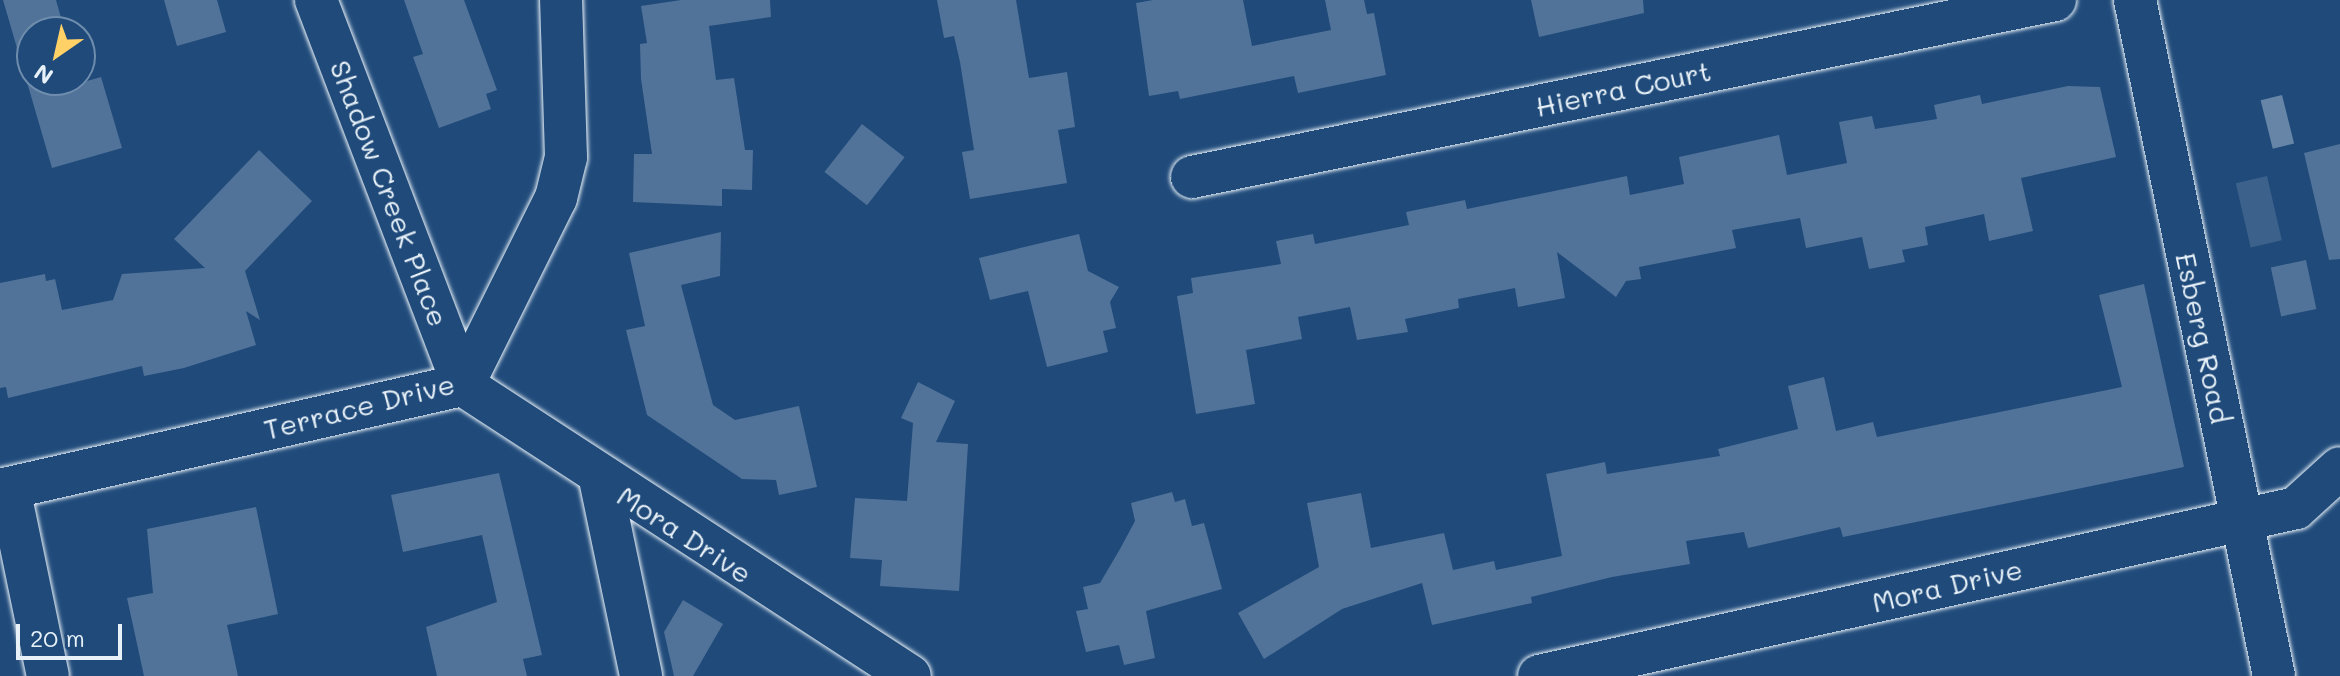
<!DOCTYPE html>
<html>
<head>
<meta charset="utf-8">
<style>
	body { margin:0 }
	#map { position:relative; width:2340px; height:676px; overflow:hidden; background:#1f4a7a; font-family:Mali,sans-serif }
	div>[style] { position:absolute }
	.green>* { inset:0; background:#3c628c; transform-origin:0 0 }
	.water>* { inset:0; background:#6685a7; transform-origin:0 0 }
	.building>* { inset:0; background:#517399; transform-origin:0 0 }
	.roads { filter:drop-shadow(0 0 2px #e8f1f8) drop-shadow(0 0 2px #e8f1f8) }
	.minor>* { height:42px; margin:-21px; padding:0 21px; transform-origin:21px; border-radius:21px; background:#1f4a7a }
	span { translate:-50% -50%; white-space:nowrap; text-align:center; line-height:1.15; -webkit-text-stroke:6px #1f4a7a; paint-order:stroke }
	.street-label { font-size:28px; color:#e8f1f8 }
	.north { position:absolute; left:16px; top:16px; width:80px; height:80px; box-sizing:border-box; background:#1f4a7a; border:2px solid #6f8dac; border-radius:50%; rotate:214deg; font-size:22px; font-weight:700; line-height:32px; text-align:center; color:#e8f1f8 }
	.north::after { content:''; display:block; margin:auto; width:28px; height:36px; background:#ffd166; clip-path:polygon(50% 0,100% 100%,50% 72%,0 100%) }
	.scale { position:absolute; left:16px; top:624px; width:106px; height:36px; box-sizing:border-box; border:4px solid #e8f1f8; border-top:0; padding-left:10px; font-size:24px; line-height:28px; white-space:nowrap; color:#e8f1f8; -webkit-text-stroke:6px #1f4a7a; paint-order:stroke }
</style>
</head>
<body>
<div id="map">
	<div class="green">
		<i style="left:2267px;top:176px;width:66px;height:32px;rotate:77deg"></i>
	</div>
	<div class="water">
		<i style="left:2282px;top:95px;width:50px;height:22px;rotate:76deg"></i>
	</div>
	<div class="building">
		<i style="clip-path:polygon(3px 0,56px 0,65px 32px,32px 32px,32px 80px,80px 83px,101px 77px,122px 148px,52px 168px)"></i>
		<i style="clip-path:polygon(164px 0,217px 0,226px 32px,177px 46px)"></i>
		<i style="clip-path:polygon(404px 0,464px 0,497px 90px,486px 94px,491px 109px,439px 128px,413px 57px,423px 54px)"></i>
		<i style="clip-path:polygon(681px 0,770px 0,771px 17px,709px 26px,716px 80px,734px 78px,745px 150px,753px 150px,752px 190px,722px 189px,722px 206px,633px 202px,634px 154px,652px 154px,641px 79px,640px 44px,647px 43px,641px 6px)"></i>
		<i style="clip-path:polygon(937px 0,1016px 0,1029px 78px,1067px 72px,1075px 127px,1058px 130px,1067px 183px,970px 199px,962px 152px,974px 150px,960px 62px,954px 36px,944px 38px)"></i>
		<i style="clip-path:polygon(1153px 0,1243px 0,1252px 46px,1331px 30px,1325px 0,1364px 0,1367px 14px,1374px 13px,1386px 75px,1298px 93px,1294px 76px,1180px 99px,1178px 91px,1149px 96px,1136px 3px)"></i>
		<i style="clip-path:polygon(1531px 0,1643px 0,1644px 13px,1539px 37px)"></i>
		<i style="clip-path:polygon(2068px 86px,2100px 87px,2116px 157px,2021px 178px,2033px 231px,1989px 241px,1984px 214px,1925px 227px,1928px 245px,1902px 250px,1905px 262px,1869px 269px,1862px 237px,1806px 248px,1800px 218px,1732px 230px,1736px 248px,1639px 267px,1641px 279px,1626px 281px,1616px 297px,1557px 252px,1565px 298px,1518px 307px,1515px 288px,1458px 299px,1459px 308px,1405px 319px,1408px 332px,1357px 340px,1350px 307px,1298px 317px,1302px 339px,1246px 350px,1255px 404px,1196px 414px,1177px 296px,1193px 293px,1191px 278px,1281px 264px,1276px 241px,1313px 234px,1315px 244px,1409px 225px,1406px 212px,1465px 200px,1467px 209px,1627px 176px,1630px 195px,1684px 184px,1679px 157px,1779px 135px,1787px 175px,1847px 163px,1839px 122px,1872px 116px,1875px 129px,1937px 119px,1934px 105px,1980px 95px,1982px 104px)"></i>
		<i style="left:862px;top:124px;width:54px;height:61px;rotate:38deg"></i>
		<i style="clip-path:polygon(2340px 144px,2340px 259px,2329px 260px,2304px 153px)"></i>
		<i style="clip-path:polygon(259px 150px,312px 201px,245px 271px,260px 320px,246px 311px,256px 345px,184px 368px,144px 376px,142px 366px,8px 398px,6px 387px,0 388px,0 283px,45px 274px,46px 281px,55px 279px,62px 310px,113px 300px,122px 274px,205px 268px,174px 239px)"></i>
		<i style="clip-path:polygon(721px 232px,720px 276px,681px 285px,713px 405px,735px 420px,799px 406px,817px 487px,779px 495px,776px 480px,742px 479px,647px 415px,626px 330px,645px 326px,629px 253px)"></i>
		<i style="clip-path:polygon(1079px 234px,1088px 271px,1119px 287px,1110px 302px,1116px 328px,1103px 331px,1108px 352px,1047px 367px,1028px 291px,990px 300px,979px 258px)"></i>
		<i style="left:2306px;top:260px;width:50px;height:36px;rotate:78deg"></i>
		<i style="clip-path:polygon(2144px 284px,2184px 467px,1843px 537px,1840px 527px,1748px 548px,1744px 532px,1686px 541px,1690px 564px,1612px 577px,1531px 597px,1532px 603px,1432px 625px,1422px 583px,1342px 609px,1264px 659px,1238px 613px,1319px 567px,1307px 503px,1361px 493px,1371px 548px,1444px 533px,1453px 570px,1494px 561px,1496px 570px,1562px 556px,1546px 474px,1605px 462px,1607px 474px,1720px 456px,1718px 449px,1798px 429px,1788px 386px,1824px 377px,1836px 431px,1873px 422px,1877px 437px,2122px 387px,2099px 295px)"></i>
		<i style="clip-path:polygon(918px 382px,955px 401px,936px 442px,968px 444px,959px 591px,880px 586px,882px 560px,850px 558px,855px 498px,907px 501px,913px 423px,901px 418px)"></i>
		<i style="clip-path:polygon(499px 473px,542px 655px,523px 659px,527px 676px,437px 676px,426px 627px,497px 602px,482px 535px,403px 552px,391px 495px)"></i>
		<i style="clip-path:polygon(1172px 492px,1175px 502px,1185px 499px,1192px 526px,1204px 523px,1222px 589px,1146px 611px,1155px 658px,1124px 665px,1119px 645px,1086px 652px,1076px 611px,1088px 609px,1083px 587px,1100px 583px,1120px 549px,1135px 521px,1131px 503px)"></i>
		<i style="clip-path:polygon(256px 507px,278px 614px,227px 625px,238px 676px,144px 676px,127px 598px,153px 593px,147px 529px)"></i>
		<i style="clip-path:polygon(683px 600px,723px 624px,693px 676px,674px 676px,664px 632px)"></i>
	</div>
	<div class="roads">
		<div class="minor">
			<i style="left:316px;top:0;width:412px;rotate:69.1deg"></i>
			<i style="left:2135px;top:0;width:690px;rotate:78.38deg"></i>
			<i style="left:1192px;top:177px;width:881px;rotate:-11.59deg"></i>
			<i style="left:463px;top:385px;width:533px;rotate:33.06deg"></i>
			<i style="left:463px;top:385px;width:209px;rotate:-63.6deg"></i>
			<i style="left:556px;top:198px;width:42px;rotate:-76.3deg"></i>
			<i style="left:566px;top:157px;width:157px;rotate:-91.8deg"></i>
			<i style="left:600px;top:479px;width:201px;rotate:78.2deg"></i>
			<i style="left:9px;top:488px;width:192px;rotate:78.3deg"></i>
			<i style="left:0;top:490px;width:475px;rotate:-12.8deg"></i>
			<i style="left:1539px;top:676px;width:775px;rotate:-12.51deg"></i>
			<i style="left:2296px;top:508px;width:59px;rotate:-42.3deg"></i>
		</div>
	</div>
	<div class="street-label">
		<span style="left:1623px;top:88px;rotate:-12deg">Hierra Court</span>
		<span style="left:390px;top:193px;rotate:69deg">Shadow Creek Place</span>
		<span style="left:2204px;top:338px;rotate:78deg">Esberg Road</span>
		<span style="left:359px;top:406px;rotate:-14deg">Terrace Drive</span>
		<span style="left:685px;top:534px;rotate:33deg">Mora Drive</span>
		<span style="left:1947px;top:585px;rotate:-13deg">Mora Drive</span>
	</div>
	<div class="north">N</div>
	<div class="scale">20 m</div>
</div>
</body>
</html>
